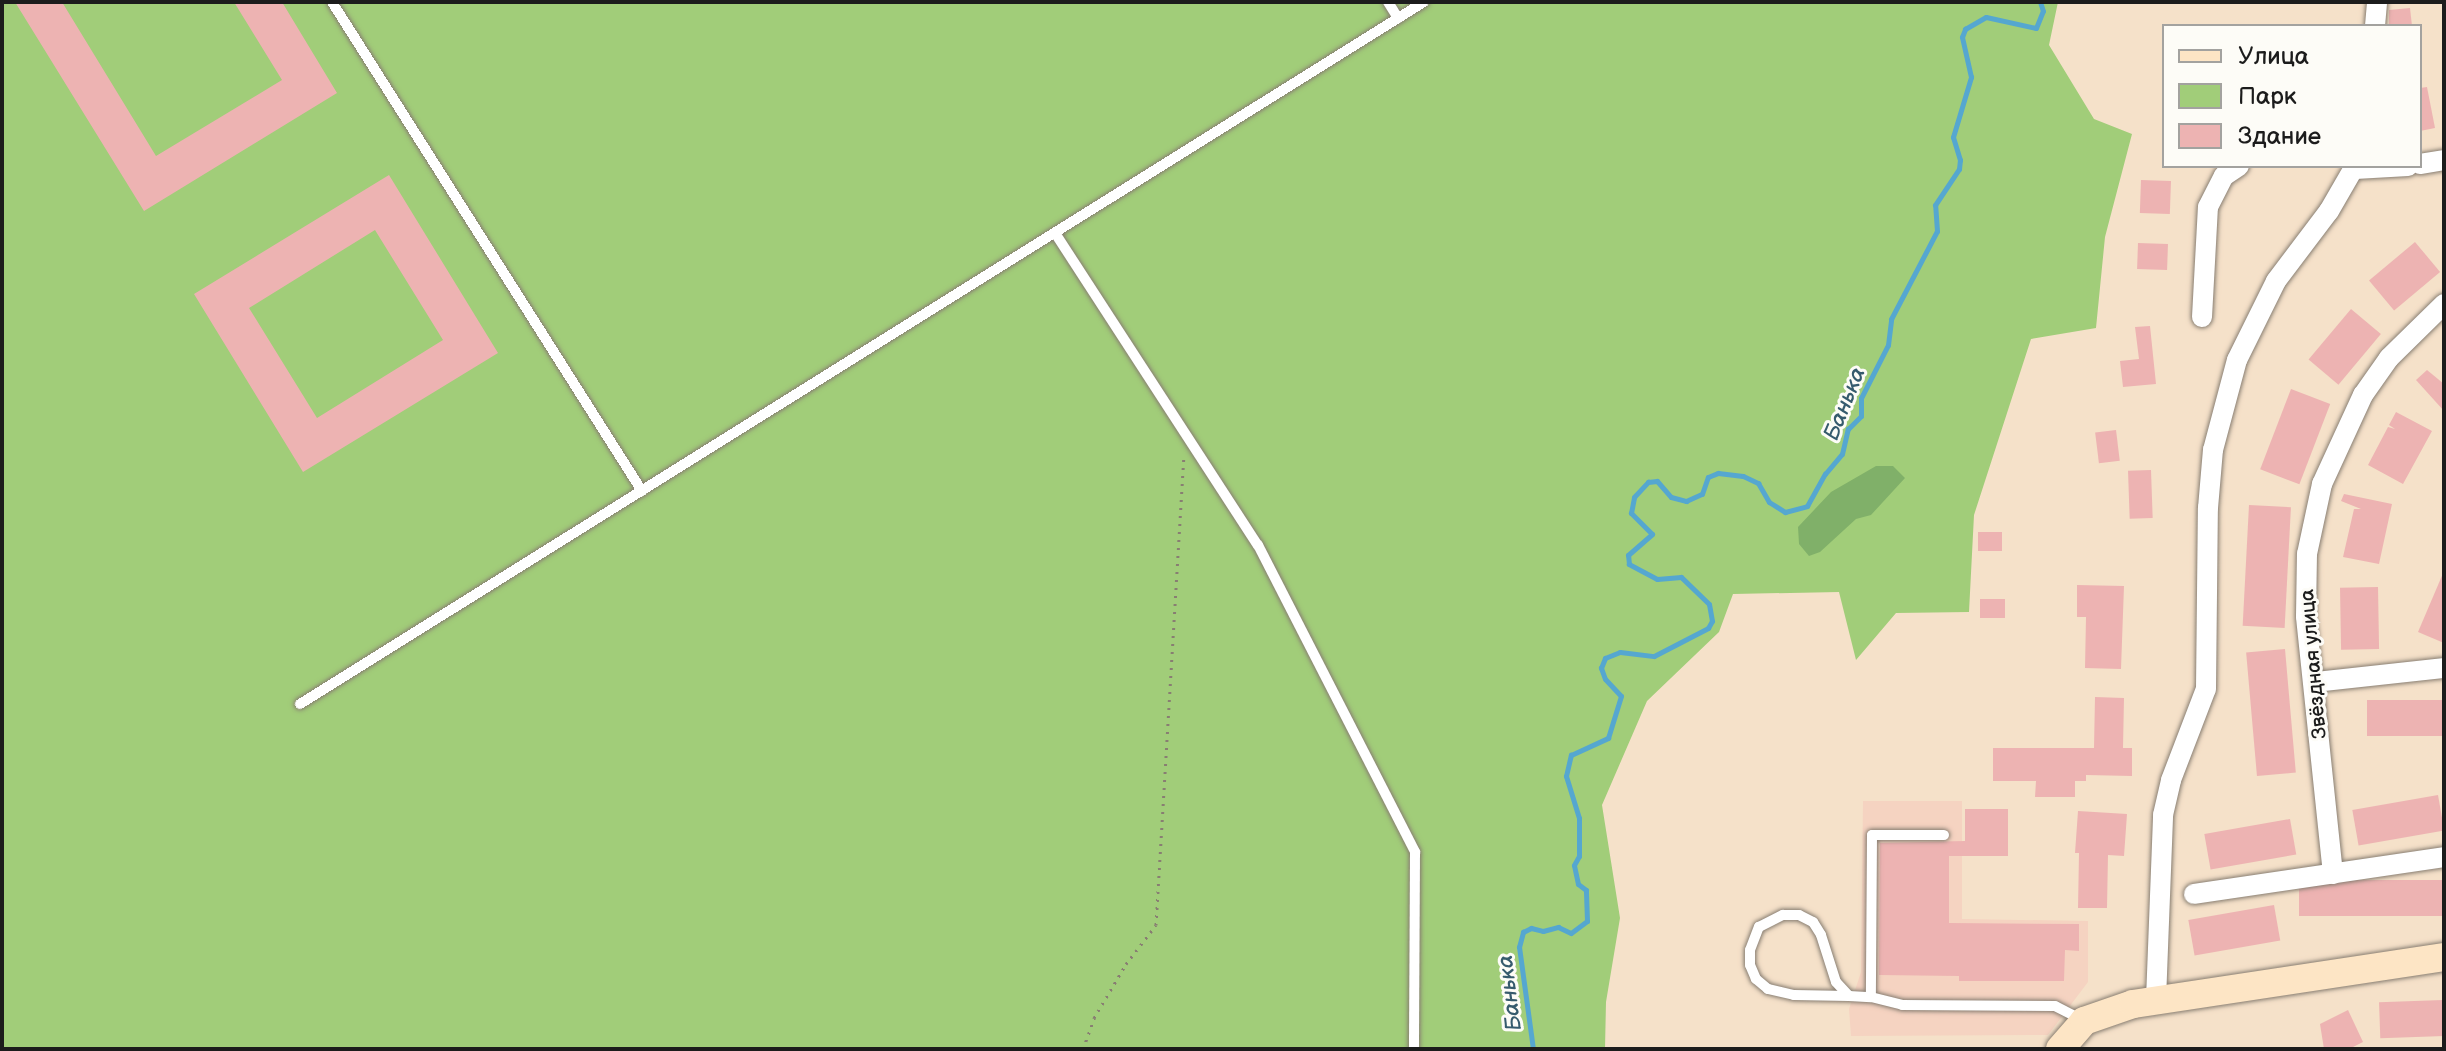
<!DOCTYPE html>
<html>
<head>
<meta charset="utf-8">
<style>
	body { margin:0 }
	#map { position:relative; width:2446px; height:1051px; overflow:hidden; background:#f5e1c9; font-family:"Balsamiq Sans",sans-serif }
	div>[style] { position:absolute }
	.built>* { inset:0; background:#f5d3c1 }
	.green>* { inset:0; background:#a1cd79 }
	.forest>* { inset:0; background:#80b069 }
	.stream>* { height:5px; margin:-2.5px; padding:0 2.5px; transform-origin:2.5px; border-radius:2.5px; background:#55a7d0 }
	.building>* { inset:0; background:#edb3b2; transform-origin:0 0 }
	.path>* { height:3px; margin-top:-1.5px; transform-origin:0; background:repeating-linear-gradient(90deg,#887e72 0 2px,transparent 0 8px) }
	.roads { filter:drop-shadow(0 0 2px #887e72) drop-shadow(0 0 2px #887e72) }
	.lane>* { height:10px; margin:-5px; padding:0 5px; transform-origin:5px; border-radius:5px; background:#fff }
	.street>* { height:20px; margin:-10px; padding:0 10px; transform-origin:10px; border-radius:10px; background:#fff }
	.secondary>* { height:28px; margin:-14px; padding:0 14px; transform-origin:14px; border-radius:14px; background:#fde5c5 }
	span { translate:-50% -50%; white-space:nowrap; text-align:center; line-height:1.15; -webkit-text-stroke:6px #fdfcf7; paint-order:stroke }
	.street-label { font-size:20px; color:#1c1c1c }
	.water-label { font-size:22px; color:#365b6d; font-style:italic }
	.frame { position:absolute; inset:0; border:4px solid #1c1c1c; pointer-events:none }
	.legend { position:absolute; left:2162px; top:24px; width:260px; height:144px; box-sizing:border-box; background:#fdfcf7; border:2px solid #a3a29f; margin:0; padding:10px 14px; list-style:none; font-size:24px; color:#1c1c1c }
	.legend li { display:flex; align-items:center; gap:16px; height:40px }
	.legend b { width:40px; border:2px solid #a3a29f }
</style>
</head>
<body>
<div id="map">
	<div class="built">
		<i style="clip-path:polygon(1863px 801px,1962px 801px,1962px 919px,2088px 921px,2088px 982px,2048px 1035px,1851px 1036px,1849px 1009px,1861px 972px)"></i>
	</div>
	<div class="green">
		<i style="clip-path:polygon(2px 2px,2058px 2px,2049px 45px,2094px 119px,2132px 134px,2105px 237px,2096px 328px,2031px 339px,1974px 515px,1969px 612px,1896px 613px,1856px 660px,1839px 592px,1733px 594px,1719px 632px,1647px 701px,1602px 805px,1620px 918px,1606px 1002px,1605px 1049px,2px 1049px)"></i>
	</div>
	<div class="forest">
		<i style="clip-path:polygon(1876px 466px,1893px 466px,1905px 478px,1871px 515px,1856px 519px,1820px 552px,1809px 556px,1799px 544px,1798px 527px,1831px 492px)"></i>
	</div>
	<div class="stream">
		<i style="left:1533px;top:1049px;width:103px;rotate:-97.8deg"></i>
		<i style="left:1519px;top:947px;width:16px;rotate:-75deg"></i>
		<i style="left:1523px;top:932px;width:9px;rotate:-27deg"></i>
		<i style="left:1531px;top:928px;width:12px;rotate:14deg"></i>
		<i style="left:1543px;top:931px;width:16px;rotate:-15deg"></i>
		<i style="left:1558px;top:927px;width:14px;rotate:25deg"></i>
		<i style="left:1571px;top:933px;width:20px;rotate:-37deg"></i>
		<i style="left:1587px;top:921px;width:31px;rotate:-92deg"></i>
		<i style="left:1586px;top:890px;width:10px;rotate:-143deg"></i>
		<i style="left:1578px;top:884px;width:19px;rotate:-102deg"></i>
		<i style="left:1574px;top:865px;width:10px;rotate:-61deg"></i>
		<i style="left:1579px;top:856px;width:38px;rotate:-90deg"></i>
		<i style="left:1579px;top:818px;width:44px;rotate:-107.2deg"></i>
		<i style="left:1566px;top:776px;width:22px;rotate:-77deg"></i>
		<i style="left:1571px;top:755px;width:41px;rotate:-24.7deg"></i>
		<i style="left:1608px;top:738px;width:44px;rotate:-72.8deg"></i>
		<i style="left:1621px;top:696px;width:23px;rotate:-133deg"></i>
		<i style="left:1605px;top:679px;width:12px;rotate:-110deg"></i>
		<i style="left:1601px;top:668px;width:11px;rotate:-68deg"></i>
		<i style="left:1605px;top:658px;width:16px;rotate:-22deg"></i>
		<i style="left:1620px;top:652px;width:34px;rotate:7deg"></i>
		<i style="left:1654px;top:656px;width:61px;rotate:-27.4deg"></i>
		<i style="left:1708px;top:628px;width:8px;rotate:-60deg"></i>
		<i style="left:1712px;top:621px;width:17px;rotate:-100deg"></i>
		<i style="left:1709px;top:604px;width:39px;rotate:-136deg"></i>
		<i style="left:1681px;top:577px;width:24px;rotate:175deg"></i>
		<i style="left:1657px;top:579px;width:32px;rotate:-152deg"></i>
		<i style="left:1629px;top:564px;width:9px;rotate:-96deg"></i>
		<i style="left:1628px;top:555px;width:32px;rotate:-41deg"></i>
		<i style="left:1652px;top:534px;width:30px;rotate:-135deg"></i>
		<i style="left:1631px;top:513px;width:16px;rotate:-79deg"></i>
		<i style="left:1634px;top:497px;width:21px;rotate:-47deg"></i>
		<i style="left:1648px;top:482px;width:9px;rotate:-6deg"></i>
		<i style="left:1657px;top:481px;width:21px;rotate:49deg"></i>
		<i style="left:1671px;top:497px;width:16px;rotate:15deg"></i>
		<i style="left:1686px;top:501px;width:17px;rotate:-24deg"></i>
		<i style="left:1702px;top:494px;width:18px;rotate:-71deg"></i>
		<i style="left:1708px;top:477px;width:11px;rotate:-22deg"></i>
		<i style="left:1718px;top:473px;width:25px;rotate:7deg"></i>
		<i style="left:1743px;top:476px;width:17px;rotate:25deg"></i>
		<i style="left:1758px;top:483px;width:22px;rotate:60deg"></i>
		<i style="left:1769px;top:502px;width:19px;rotate:32deg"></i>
		<i style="left:1785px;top:512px;width:23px;rotate:-15deg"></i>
		<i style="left:1807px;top:506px;width:37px;rotate:-61deg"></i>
		<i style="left:1825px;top:474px;width:26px;rotate:-50deg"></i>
		<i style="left:1842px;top:454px;width:26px;rotate:-77deg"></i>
		<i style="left:1848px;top:429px;width:18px;rotate:-45deg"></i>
		<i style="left:1861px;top:416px;width:18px;rotate:-90deg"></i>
		<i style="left:1861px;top:398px;width:59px;rotate:-63deg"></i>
		<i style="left:1888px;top:345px;width:26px;rotate:-83deg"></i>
		<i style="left:1891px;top:319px;width:99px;rotate:-62.4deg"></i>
		<i style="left:1937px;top:231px;width:26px;rotate:-94deg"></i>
		<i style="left:1935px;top:205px;width:43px;rotate:-56.3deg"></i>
		<i style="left:1959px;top:169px;width:9px;rotate:-84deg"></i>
		<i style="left:1960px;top:160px;width:24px;rotate:-107deg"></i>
		<i style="left:1953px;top:137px;width:63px;rotate:-73.3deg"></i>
		<i style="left:1971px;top:77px;width:41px;rotate:-102.7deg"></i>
		<i style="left:1962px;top:37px;width:9px;rotate:-69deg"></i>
		<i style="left:1965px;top:29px;width:24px;rotate:-30deg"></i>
		<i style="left:1986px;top:17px;width:51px;rotate:12.4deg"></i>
		<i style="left:2036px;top:28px;width:18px;rotate:-68deg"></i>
		<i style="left:2043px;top:11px;width:9px;rotate:-108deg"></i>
	</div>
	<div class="building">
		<i style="clip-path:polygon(15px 2px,62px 2px,156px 156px,282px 80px,234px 2px,282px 2px,337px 93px,144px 211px)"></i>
		<i style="clip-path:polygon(2410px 8px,2412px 26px,2389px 26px,2389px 10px)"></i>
		<i style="clip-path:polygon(2427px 87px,2435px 128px,2420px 131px,2420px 88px)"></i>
		<i style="clip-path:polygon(evenodd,389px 175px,498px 353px,303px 472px,194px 294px,389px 175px,375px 230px,443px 340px,317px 418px,249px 308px,375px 230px)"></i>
		<i style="left:2141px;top:180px;width:30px;height:33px;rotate:2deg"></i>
		<i style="left:2415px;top:242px;width:39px;height:60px;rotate:50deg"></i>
		<i style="left:2138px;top:243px;width:30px;height:26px;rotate:2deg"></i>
		<i style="left:2351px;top:309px;width:39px;height:66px;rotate:40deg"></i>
		<i style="clip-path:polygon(2150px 326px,2156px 384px,2123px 387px,2120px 361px,2139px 359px,2135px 327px)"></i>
		<i style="clip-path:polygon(2427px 370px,2444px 384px,2444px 411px,2416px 380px)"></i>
		<i style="left:2291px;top:389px;width:42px;height:86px;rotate:21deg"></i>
		<i style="clip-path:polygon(2396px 412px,2432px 431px,2403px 484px,2368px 465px,2388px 427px,2395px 429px,2389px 425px)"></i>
		<i style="left:2116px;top:430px;width:31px;height:21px;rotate:83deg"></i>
		<i style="left:2151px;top:470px;width:48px;height:23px;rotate:88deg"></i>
		<i style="clip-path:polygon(2344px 494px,2392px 504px,2379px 564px,2343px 557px,2354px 509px,2361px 509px,2341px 501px)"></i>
		<i style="left:2249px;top:505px;width:42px;height:121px;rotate:3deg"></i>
		<i style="left:1978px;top:532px;width:24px;height:19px"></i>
		<i style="clip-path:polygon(2444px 571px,2444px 643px,2418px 632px)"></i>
		<i style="clip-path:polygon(2077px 585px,2124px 586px,2121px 669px,2085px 668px,2086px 617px,2077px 617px)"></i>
		<i style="left:2378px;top:587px;width:62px;height:38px;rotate:89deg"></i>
		<i style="left:1980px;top:599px;width:25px;height:19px"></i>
		<i style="left:2285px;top:649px;width:124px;height:39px;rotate:85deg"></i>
		<i style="clip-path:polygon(2095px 697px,2124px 698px,2123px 748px,2132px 748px,2132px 776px,2086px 775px,2086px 781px,2075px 781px,2075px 797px,2035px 797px,2036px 781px,1993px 781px,1993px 748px,2094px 748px)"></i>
		<i style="left:2444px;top:700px;width:36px;height:77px;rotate:90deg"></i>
		<i style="left:2438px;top:795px;width:36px;height:87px;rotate:80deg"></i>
		<i style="clip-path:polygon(1965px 809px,2008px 809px,2008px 856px,1949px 856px,1949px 923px,2079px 924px,2079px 951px,2065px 950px,2064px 981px,1959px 981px,1959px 976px,1879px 975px,1880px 843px,1965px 841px)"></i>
		<i style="clip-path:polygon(2078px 811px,2127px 814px,2124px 856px,2108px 855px,2107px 908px,2078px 908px,2079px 853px,2075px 853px)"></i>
		<i style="left:2290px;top:819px;width:36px;height:87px;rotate:80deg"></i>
		<i style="left:2444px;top:880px;width:36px;height:145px;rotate:90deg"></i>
		<i style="left:2274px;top:905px;width:36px;height:87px;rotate:80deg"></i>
		<i style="left:2443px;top:1000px;width:36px;height:64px;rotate:88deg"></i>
		<i style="clip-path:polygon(2348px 1010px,2363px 1042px,2349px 1049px,2324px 1049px,2320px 1024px)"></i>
	</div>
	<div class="path">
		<i style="left:1083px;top:1049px;width:33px;rotate:-70deg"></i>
		<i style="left:1094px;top:1018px;width:63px;rotate:-59.3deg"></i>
		<i style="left:1126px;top:964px;width:49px;rotate:-52.4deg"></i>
		<i style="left:1156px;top:925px;width:468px;rotate:-86.6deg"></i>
	</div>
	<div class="roads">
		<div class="lane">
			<i style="left:332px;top:2px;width:579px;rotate:57.63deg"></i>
			<i style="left:1388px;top:2px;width:19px;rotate:58deg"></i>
			<i style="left:1055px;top:233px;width:372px;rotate:57deg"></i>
			<i style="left:1258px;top:545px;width:345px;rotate:62.9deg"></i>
			<i style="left:1415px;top:852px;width:197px;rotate:90.3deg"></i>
			<i style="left:300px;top:704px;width:1325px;rotate:-31.99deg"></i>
			<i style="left:1944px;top:835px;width:72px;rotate:180deg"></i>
			<i style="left:1872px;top:835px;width:162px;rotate:90.4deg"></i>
			<i style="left:1871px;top:997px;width:32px;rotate:14deg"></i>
			<i style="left:1902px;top:1005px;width:153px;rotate:0.4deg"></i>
			<i style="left:2055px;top:1006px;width:30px;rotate:27deg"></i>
			<i style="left:1849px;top:996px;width:55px;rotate:-179deg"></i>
			<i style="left:1794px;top:995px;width:27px;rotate:-167deg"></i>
			<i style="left:1768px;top:989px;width:16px;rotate:-140deg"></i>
			<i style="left:1756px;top:979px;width:15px;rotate:-113deg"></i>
			<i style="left:1750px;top:965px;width:15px;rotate:-90deg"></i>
			<i style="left:1750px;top:950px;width:25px;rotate:-69deg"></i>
			<i style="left:1759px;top:927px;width:27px;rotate:-27deg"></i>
			<i style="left:1783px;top:915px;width:16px"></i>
			<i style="left:1799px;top:915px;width:16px;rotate:27deg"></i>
			<i style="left:1813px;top:922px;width:15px;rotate:58deg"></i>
			<i style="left:1821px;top:935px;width:49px;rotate:72.3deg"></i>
			<i style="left:1836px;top:982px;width:19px;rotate:47deg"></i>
			<i style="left:1849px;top:996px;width:22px;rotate:3deg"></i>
		</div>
		<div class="street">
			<i style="left:2375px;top:26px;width:24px;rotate:-85deg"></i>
			<i style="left:2420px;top:164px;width:24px;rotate:-9deg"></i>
			<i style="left:2355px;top:169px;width:53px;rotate:-3.2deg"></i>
			<i style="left:2202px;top:317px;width:110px;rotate:-86.9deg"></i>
			<i style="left:2208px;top:207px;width:35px;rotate:-63deg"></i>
			<i style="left:2224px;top:176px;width:18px;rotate:-34deg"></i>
			<i style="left:2315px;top:682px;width:130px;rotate:-6.2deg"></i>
			<i style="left:2333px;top:874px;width:259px;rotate:-96deg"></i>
			<i style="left:2306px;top:616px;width:62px;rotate:-89.1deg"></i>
			<i style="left:2307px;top:554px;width:72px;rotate:-77.9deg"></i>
			<i style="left:2322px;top:484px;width:98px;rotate:-65.3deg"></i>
			<i style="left:2363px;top:395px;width:45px;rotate:-54.9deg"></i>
			<i style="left:2389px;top:358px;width:77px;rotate:-44.5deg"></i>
			<i style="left:2194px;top:894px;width:253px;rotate:-8.4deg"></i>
			<i style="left:2156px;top:1000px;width:185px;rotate:-87.8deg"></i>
			<i style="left:2163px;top:815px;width:36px;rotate:-77deg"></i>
			<i style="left:2171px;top:780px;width:97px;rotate:-69deg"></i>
			<i style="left:2206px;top:689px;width:181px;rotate:-89.4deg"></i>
			<i style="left:2208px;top:508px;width:58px;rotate:-85.1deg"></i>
			<i style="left:2213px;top:450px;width:93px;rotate:-75.1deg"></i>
			<i style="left:2237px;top:360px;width:88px;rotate:-63.7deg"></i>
			<i style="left:2276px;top:281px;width:88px;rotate:-52.9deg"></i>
			<i style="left:2329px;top:211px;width:52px;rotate:-60deg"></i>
		</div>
		<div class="secondary">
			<i style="left:2060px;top:1049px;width:37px;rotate:-49deg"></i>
			<i style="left:2084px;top:1021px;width:52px;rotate:-19.1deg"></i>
			<i style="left:2133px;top:1004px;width:315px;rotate:-8.6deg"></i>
		</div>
	</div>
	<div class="street-label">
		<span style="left:2314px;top:664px;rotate:-95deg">Звёздная улица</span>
	</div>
	<div class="water-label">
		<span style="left:1845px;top:404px;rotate:-68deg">Банька</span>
		<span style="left:1510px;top:993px;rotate:-97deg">Банька</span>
	</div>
	<div class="frame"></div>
	<ul class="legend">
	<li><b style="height:10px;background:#fde5c5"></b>Улица</li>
	<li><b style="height:22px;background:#a1cd79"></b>Парк</li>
	<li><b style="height:22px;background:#edb3b2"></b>Здание</li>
	</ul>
</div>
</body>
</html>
